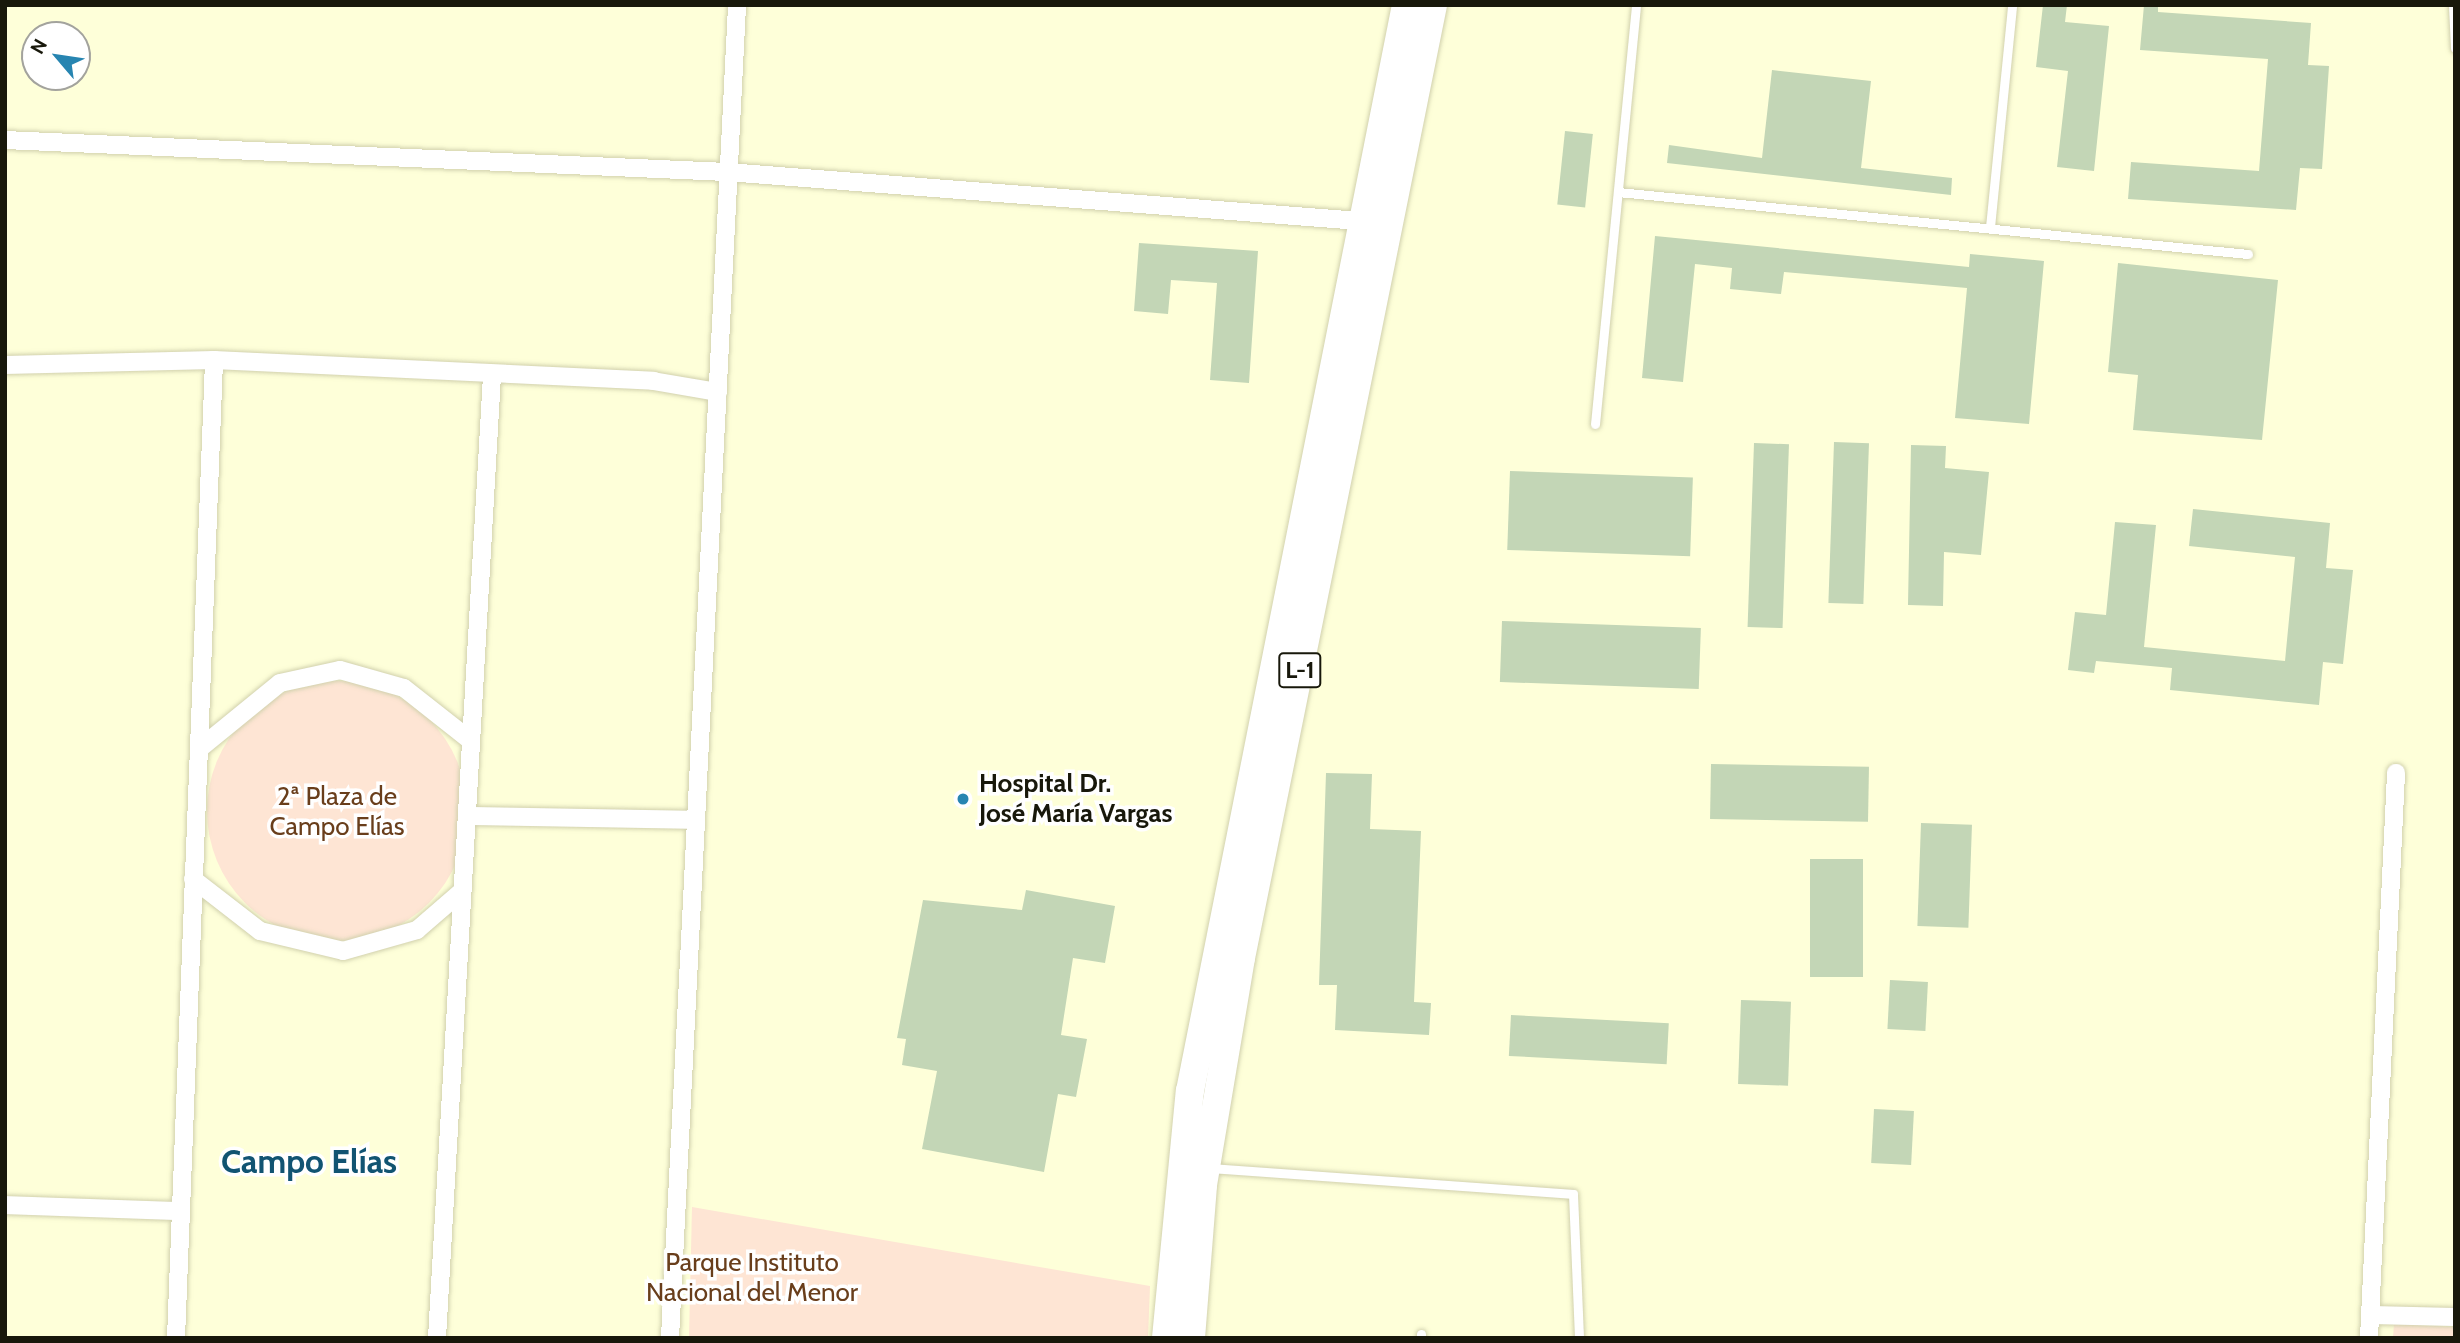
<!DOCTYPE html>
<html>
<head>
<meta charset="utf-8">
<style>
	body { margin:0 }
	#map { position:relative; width:2460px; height:1343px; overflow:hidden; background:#feffd9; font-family:Cabin,sans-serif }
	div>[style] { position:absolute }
	.green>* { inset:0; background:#fee5d4 }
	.round { border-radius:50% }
	.building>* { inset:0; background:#c3d6b6; transform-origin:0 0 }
	.roads { filter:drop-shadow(0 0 2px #d1d1ad) drop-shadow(0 0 2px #d1d1ad) }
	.lane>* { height:9px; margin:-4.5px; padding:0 4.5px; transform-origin:4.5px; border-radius:4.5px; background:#fff }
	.street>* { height:18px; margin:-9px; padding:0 9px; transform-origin:9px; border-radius:9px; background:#fff }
	.primary>* { height:28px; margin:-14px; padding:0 14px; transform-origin:14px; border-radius:14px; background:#fff }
	.dots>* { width:19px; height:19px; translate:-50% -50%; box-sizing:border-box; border:4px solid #fff; border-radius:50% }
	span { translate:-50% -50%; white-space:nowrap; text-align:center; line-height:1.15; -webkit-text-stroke:7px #fff; paint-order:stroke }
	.shield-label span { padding:2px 5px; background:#fff; border:2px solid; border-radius:5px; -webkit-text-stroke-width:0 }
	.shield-label { font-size:24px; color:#18180b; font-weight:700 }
	.poi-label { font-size:26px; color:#18180b; font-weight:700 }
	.left { translate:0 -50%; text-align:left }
	.park-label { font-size:26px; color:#693e1b }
	.district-label { font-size:33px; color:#115472; font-weight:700 }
	.frame { position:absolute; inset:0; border:7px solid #18180b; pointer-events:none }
	.north { position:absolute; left:21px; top:21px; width:70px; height:70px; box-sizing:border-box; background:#fff; border:2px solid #a3a39d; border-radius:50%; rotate:299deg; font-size:19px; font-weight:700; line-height:28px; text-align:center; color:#18180b }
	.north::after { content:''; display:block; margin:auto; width:24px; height:32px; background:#2785b1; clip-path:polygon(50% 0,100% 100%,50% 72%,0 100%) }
</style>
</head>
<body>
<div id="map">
	<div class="green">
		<i class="round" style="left:207px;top:681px;width:260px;height:260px"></i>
		<i style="clip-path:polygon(692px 1207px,1150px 1286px,1148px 1338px,689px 1338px)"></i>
		<i style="clip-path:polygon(2394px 1324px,2455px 1327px,2455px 1338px,2393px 1338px)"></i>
	</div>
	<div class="building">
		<i style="clip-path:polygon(2043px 5px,2067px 5px,2065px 22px,2109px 26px,2094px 171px,2057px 167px,2068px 71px,2036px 67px)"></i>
		<i style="clip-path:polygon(2144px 5px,2158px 5px,2158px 12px,2311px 23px,2308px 65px,2329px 66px,2322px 169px,2300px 168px,2296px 210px,2128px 199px,2131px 162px,2259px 171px,2268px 59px,2140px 50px)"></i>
		<i style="clip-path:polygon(1772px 70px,1871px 81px,1861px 168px,1952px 178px,1951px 195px,1667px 163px,1669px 145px,1762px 158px)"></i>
		<i style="left:1565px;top:131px;width:28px;height:74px;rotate:6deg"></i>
		<i style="clip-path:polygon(1655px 236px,1969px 267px,1970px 254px,2044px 261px,2029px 424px,1955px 418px,1967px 288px,1784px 272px,1781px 294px,1730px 289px,1732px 268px,1695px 264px,1683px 382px,1642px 378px)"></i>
		<i style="clip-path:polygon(1139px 243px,1258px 251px,1249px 383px,1210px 380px,1217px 283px,1171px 280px,1168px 314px,1134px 311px)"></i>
		<i style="clip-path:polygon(2118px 263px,2278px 280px,2262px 440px,2133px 430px,2138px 375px,2108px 372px)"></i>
		<i style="left:1834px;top:442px;width:35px;height:161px;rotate:2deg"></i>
		<i style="left:1754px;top:443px;width:35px;height:184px;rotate:2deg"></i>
		<i style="clip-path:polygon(1911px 445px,1946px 446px,1945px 468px,1989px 472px,1981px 555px,1944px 552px,1943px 606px,1908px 605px)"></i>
		<i style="left:1510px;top:471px;width:183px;height:79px;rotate:2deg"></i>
		<i style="clip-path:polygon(2193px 509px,2330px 523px,2326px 568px,2353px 570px,2343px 664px,2323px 662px,2319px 705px,2170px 690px,2172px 668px,2096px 661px,2094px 673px,2068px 670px,2075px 612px,2106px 615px,2115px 522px,2156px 525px,2144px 647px,2285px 661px,2295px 557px,2189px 546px)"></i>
		<i style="left:1502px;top:621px;width:199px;height:61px;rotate:2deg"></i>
		<i style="left:1711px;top:764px;width:158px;height:55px;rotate:1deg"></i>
		<i style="clip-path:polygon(1326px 773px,1372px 774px,1370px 829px,1421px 831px,1414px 1002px,1431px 1003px,1429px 1035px,1335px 1030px,1337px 985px,1319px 985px)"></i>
		<i style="left:1921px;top:823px;width:51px;height:103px;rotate:2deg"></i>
		<i style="left:1810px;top:859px;width:53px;height:118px"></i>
		<i style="clip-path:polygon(1026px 890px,1115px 906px,1105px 963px,1073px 958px,1061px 1035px,1087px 1039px,1076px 1097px,1058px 1094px,1044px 1172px,922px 1149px,937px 1071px,902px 1065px,906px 1039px,897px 1038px,923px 900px,1022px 910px)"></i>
		<i style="left:1890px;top:980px;width:38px;height:49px;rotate:3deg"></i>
		<i style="left:1741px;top:1000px;width:50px;height:84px;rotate:2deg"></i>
		<i style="left:1511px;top:1015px;width:158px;height:41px;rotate:3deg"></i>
		<i style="left:1874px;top:1109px;width:40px;height:54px;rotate:3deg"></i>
	</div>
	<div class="roads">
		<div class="lane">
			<i style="left:2453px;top:5px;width:43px;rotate:87.3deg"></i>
			<i style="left:1618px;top:192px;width:633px;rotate:5.62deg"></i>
			<i style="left:1990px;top:227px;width:223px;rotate:-84.3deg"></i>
			<i style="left:1595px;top:424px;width:421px;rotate:-84.4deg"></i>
			<i style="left:1211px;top:1168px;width:363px;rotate:4.1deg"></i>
			<i style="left:1573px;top:1194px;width:144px;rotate:87.6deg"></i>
			<i style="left:1421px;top:1334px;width:4px;rotate:90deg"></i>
		</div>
		<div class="street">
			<i style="left:5px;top:140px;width:723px;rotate:2.54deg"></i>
			<i style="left:727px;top:172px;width:647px;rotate:4.43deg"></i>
			<i style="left:5px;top:365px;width:209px;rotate:-1.4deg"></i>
			<i style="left:214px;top:360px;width:440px;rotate:2.7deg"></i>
			<i style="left:653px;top:381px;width:66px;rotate:9.6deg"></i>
			<i style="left:199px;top:749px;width:104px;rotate:-39.2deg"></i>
			<i style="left:280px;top:683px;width:61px;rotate:-12.2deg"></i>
			<i style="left:340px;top:670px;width:66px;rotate:15.7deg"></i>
			<i style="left:404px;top:688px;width:85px;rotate:38.3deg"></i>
			<i style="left:467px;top:816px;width:227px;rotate:1deg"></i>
			<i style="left:193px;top:879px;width:85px;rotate:37.8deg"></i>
			<i style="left:260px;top:931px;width:85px;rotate:13.5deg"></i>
			<i style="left:343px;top:951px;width:77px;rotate:-15.8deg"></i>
			<i style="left:417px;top:930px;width:60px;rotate:-40.9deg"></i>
			<i style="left:5px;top:1205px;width:176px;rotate:2deg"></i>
			<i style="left:2371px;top:1315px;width:84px;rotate:1.4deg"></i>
			<i style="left:176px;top:1338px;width:979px;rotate:-87.77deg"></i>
			<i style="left:437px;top:1338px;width:965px;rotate:-86.73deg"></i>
			<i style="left:670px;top:1338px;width:1335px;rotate:-87.12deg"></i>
			<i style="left:2369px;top:1338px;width:566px;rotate:-87.26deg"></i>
		</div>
		<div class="primary">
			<i style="left:1166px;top:1338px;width:248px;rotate:-84.5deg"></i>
			<i style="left:1190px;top:1091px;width:1107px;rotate:-78.75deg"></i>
			<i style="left:1191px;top:1338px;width:153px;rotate:-85.5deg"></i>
			<i style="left:1203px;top:1185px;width:230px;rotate:-80.5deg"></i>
			<i style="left:1241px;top:958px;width:972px;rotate:-78.61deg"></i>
		</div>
	</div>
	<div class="dots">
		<i style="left:963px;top:799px;background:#2785b1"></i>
	</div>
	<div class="shield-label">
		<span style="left:1300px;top:670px">L-1</span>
	</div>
	<div class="poi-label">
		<span class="left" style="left:979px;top:799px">Hospital Dr.<br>José María Vargas</span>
	</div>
	<div class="park-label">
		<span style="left:337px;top:812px">2ª Plaza de<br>Campo Elías</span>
		<span style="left:752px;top:1278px">Parque Instituto<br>Nacional del Menor</span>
	</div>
	<div class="district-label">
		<span style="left:309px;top:1162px">Campo Elías</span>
	</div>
	<div class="frame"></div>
	<div class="north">N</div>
</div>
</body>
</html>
